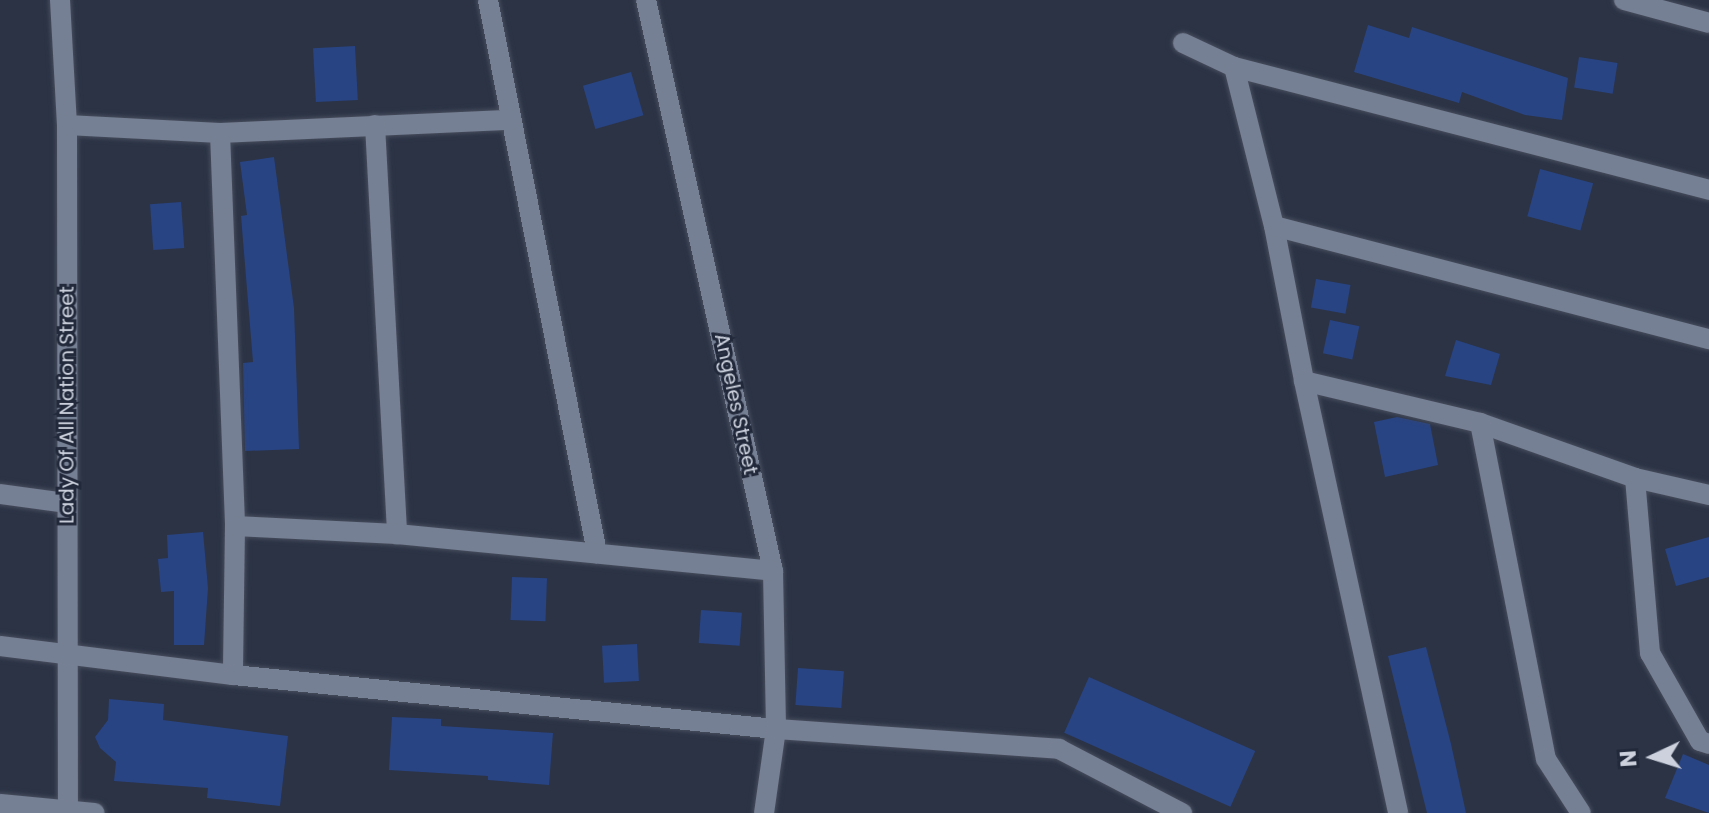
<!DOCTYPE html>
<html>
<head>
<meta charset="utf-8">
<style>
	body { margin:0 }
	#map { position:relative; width:1709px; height:813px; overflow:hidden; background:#2b3345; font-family:Poppins,sans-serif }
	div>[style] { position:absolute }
	.building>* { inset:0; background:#294483; transform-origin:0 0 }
	.roads { filter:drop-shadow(0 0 2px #474e5d) drop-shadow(0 0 2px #474e5d) }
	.minor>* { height:20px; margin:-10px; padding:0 10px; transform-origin:10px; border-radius:10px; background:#768094 }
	span { translate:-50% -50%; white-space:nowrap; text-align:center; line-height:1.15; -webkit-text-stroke:6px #21293a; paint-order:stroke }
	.street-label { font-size:20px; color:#ccd1dd }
	.north { position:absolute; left:1613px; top:717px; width:80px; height:80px; -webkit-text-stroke:6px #21293a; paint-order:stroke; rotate:266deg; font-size:22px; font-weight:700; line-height:32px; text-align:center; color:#ccd1dd }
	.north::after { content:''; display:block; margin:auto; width:28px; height:36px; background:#ccd1dd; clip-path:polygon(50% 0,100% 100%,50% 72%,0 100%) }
</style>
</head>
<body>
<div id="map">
	<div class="building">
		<i style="clip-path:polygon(1368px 25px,1409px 38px,1412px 27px,1568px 78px,1562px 120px,1525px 115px,1462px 92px,1459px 103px,1354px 72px)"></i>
		<i style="left:355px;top:46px;width:54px;height:42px;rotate:87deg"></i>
		<i style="left:1579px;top:57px;width:39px;height:31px;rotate:9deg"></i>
		<i style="left:631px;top:72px;width:45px;height:50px;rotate:74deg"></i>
		<i style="clip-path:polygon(274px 157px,294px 308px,299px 449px,245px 451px,243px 363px,253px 362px,241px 216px,247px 215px,240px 162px)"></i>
		<i style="left:1540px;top:169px;width:55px;height:49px;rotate:15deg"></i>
		<i style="left:181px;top:202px;width:46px;height:31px;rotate:86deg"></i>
		<i style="left:1316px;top:279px;width:35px;height:29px;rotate:10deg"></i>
		<i style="left:1330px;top:320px;width:30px;height:34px;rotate:12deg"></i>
		<i style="clip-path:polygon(1456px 340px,1500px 354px,1491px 385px,1445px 376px)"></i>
		<i style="clip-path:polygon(1397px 417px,1430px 424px,1438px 465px,1385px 477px,1374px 422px)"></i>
		<i style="clip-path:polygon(203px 532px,208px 588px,204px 645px,174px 645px,174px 591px,161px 592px,158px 559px,168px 558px,167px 535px)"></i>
		<i style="clip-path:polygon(1709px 537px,1709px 577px,1676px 586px,1665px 549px)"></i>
		<i style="left:512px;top:577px;width:35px;height:43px;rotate:2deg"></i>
		<i style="left:701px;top:610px;width:41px;height:33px;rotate:4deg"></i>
		<i style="left:637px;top:644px;width:37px;height:35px;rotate:87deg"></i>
		<i style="clip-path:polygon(1426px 647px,1451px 744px,1466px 813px,1427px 813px,1388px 656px)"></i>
		<i style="left:798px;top:668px;width:46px;height:37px;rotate:4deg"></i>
		<i style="left:1089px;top:677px;width:182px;height:61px;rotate:24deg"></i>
		<i style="clip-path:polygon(109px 699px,164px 704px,163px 720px,288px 736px,280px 806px,207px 798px,208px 788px,114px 781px,116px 762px,100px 748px,95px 737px,108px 720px)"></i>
		<i style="clip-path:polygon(392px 717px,441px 719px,441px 726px,553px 733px,549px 785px,488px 780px,488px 776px,389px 770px)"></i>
		<i style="clip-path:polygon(1683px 754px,1709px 765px,1709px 813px,1665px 798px)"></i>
	</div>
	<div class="roads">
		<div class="minor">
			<i style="left:60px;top:0;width:125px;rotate:86.8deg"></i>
			<i style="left:67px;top:125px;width:685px;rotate:89.92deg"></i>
			<i style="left:488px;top:0;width:564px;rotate:78.85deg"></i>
			<i style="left:646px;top:0;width:585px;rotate:77.46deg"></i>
			<i style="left:773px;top:571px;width:158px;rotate:88.9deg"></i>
			<i style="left:776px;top:729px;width:85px;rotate:98.1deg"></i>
			<i style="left:1624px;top:0;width:88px;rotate:15.1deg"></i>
			<i style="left:1183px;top:43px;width:56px;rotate:25.2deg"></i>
			<i style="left:1234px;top:67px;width:491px;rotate:14.5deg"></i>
			<i style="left:1234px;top:67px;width:164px;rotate:75.9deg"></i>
			<i style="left:1274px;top:226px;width:158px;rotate:79deg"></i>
			<i style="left:1304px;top:381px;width:442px;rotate:77.7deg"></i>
			<i style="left:67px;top:125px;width:153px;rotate:3deg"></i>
			<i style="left:220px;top:133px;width:291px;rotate:-2.6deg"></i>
			<i style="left:375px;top:125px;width:410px;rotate:86.9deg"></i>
			<i style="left:220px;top:133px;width:393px;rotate:87.8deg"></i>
			<i style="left:235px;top:526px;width:149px;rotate:90.8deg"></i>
			<i style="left:1274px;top:226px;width:449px;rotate:14.6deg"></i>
			<i style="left:1304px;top:381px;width:181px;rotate:13.4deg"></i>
			<i style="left:1480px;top:423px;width:164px;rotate:19.5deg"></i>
			<i style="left:1635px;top:478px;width:76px;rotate:12.9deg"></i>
			<i style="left:1480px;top:423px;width:342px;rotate:78.9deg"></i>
			<i style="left:1546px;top:759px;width:64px;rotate:57.1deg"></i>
			<i style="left:1635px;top:478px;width:176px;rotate:85.1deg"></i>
			<i style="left:1650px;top:653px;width:101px;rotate:60.4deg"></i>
			<i style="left:1700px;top:741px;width:9px;rotate:18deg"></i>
			<i style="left:0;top:494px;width:67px;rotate:7.8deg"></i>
			<i style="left:235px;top:526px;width:162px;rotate:2.8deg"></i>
			<i style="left:397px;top:534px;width:378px;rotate:5.6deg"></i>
			<i style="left:0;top:646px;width:235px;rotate:7.1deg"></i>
			<i style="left:233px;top:675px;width:546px;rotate:5.68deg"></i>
			<i style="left:776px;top:729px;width:284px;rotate:4deg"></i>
			<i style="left:1059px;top:749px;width:139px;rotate:27.5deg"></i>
			<i style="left:0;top:804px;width:95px;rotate:5.4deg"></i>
		</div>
	</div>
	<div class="street-label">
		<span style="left:736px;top:404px;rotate:78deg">Angeles Street</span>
		<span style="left:67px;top:405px;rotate:-90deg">Lady Of All Nation Street</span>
	</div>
	<div class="north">N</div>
</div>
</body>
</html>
